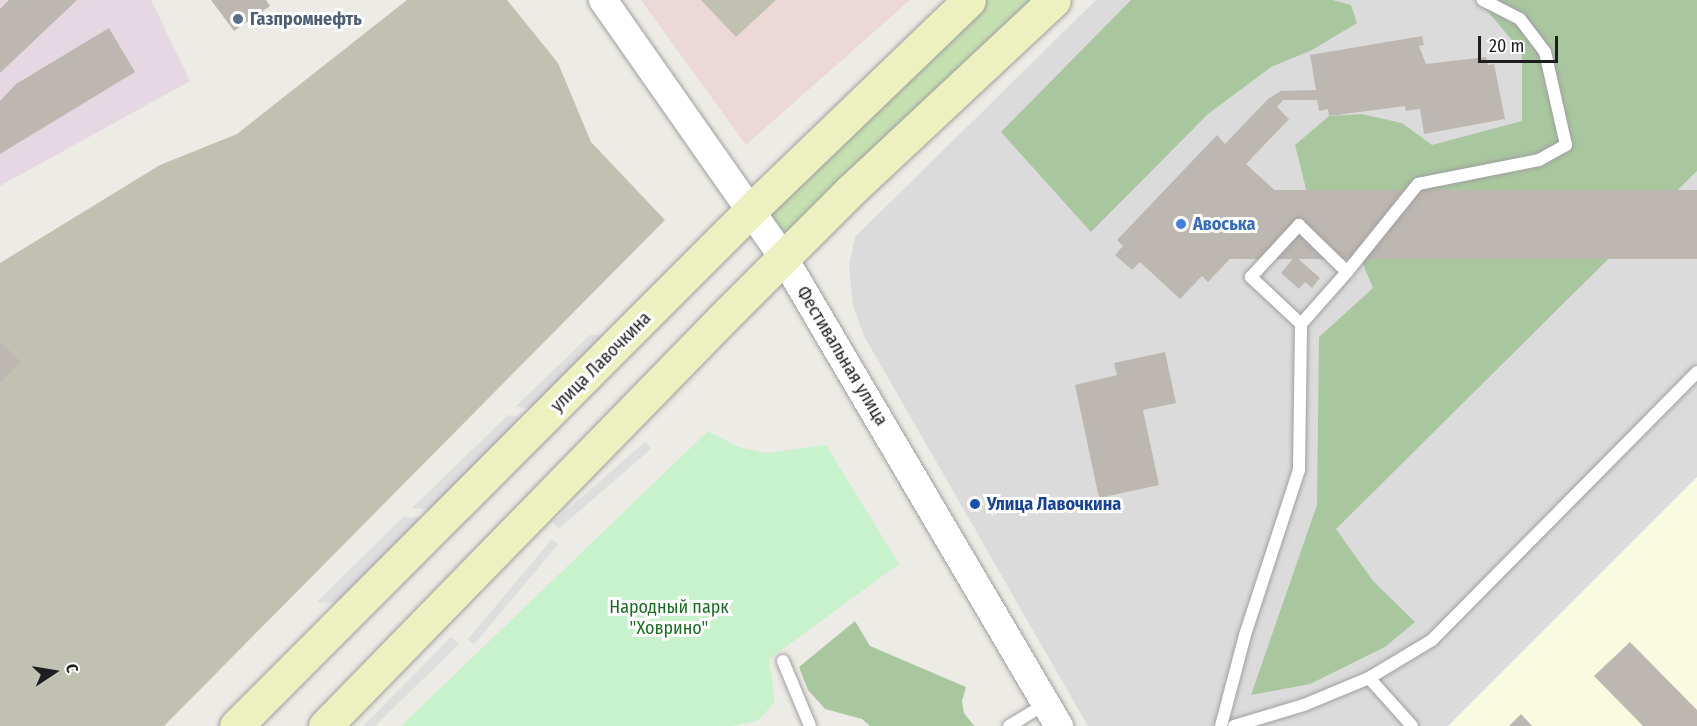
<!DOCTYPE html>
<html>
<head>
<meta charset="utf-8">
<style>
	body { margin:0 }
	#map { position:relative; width:1697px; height:726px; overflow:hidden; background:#edebe5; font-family:"Fira Sans Condensed",sans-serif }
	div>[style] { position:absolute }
	.residential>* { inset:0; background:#dbdbdb }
	.commercial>* { inset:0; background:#ecd8d6 }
	.industrial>* { inset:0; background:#e6d8e2 }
	.education>* { inset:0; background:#f9fbe0 }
	.construction>* { inset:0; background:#c0c1b1 }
	.grass>* { inset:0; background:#c6e1b1 }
	.forest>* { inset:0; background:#a9c79f }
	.park>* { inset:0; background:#c7f2cc }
	.parking>* { inset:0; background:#dedede; transform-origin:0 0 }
	.building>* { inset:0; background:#bdb7b2; transform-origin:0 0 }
	.roads { filter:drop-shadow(0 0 2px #9f9f9f) drop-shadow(0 0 2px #9f9f9f) }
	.service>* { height:12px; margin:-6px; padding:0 6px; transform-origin:6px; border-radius:6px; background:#fff }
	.tertiary>* { height:28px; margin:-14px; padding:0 14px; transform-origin:14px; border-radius:14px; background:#fff }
	.secondary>* { height:33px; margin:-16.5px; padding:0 16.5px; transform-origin:16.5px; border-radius:16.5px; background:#ecf1bf }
	.dots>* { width:16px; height:16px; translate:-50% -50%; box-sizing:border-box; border:3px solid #fff; border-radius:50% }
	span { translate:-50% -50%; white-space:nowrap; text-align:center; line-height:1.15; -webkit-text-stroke:6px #fff; paint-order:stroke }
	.service-label { font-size:18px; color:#4e5e75; font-weight:700 }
	.left { translate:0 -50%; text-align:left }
	.shop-label { font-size:18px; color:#366cbe; font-weight:700 }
	.street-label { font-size:18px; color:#1e1e1e }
	.transit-label { font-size:18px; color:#164399; font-weight:700 }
	.park-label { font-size:18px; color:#196e24 }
	.north { position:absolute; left:24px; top:642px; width:60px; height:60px; -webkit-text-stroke:4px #fff; paint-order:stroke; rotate:78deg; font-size:16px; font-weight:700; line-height:24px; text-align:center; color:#1e1e1e }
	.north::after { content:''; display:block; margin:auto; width:21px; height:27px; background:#1e1e1e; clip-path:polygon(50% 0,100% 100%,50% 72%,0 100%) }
	.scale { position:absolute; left:1478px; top:36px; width:80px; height:27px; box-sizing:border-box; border:3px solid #1e1e1e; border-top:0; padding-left:8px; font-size:18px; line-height:21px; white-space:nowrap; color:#1e1e1e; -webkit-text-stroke:4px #fff; paint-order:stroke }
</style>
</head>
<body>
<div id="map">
	<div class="residential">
		<i style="clip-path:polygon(1096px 0,1697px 0,1697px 726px,1088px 726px,864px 336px,853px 305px,849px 266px,855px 237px)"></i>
	</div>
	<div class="commercial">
		<i style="clip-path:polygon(641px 0,910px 0,746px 145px)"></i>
	</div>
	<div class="industrial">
		<i style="clip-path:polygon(0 0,151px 0,190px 81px,0 186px)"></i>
	</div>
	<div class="education">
		<i style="clip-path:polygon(1697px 477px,1697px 726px,1448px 726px)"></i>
	</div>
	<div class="construction">
		<i style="clip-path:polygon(407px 0,507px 0,558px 63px,591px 142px,665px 220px,164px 726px,0 726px,0 263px,160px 165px,237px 134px)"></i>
		<i style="clip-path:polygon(701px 0,776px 0,736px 37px)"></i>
	</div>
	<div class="grass">
		<i style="clip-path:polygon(969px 0,1054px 0,785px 260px,752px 209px)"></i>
	</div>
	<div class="forest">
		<i style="clip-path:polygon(1131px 0,1333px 0,1351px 5px,1357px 23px,1312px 50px,1271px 67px,1208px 114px,1091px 232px,1001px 132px)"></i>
		<i style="clip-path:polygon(1478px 0,1697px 0,1697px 171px,1336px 529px,1373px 581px,1415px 622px,1385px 647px,1310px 684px,1251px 695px,1317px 505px,1319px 337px,1373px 288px,1353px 240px,1307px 193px,1295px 145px,1329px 116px,1361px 114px,1402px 123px,1432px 145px,1522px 121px,1522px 52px)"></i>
		<i style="clip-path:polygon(855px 621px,870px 646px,966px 687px,962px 701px,964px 713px,974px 726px,870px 726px,862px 719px,825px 709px,808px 690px,799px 667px)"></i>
	</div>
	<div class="park">
		<i style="clip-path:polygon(708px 431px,738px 447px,767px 453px,826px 445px,899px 564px,769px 659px,775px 701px,759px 720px,732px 726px,401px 726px)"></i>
	</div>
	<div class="parking">
		<i style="clip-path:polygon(590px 335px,612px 335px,538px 409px,515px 407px)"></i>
		<i style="clip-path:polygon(508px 415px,530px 419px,437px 510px,412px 508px)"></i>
		<i style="left:645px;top:442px;width:9px;height:122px;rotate:49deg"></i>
		<i style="clip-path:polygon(403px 517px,431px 518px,345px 603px,317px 602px)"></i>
		<i style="left:552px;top:539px;width:8px;height:131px;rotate:40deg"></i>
		<i style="clip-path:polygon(451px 637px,459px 644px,375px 726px,363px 726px)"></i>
	</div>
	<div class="building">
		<i style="clip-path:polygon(9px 0,77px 0,0 73px,0 9px)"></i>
		<i style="clip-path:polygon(211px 0,266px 0,270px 6px,234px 31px)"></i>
		<i style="clip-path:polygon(109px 28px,135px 72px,0 154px,0 101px,16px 84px)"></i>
		<i style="clip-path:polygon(1422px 36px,1424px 45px,1419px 46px,1426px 64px,1486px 57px,1488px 65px,1494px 64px,1505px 119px,1424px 134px,1420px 109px,1406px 111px,1405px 106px,1329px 116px,1328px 109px,1319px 111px,1317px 100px,1283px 100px,1277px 107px,1289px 119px,1246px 164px,1280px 195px,1253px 223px,1259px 228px,1208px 282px,1202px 276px,1180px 299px,1140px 262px,1132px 270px,1115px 255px,1123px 246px,1117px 240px,1217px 135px,1225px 144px,1268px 99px,1281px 91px,1316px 90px,1310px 55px)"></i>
		<i style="left:1697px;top:190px;width:69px;height:482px;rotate:90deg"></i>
		<i style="clip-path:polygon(1295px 256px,1320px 278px,1312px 288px,1305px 282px,1299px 289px,1281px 273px)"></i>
		<i style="clip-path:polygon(2px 343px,21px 362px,0 383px,0 345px)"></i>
		<i style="clip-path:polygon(1165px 352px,1176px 403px,1143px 410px,1159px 485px,1099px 498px,1075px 385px,1117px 375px,1114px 363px)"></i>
		<i style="clip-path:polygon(1630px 642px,1697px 710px,1697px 726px,1643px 726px,1594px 676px)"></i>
		<i style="clip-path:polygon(1521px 714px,1532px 726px,1509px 726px)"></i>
	</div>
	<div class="roads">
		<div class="service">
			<i style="left:1299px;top:225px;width:67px;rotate:44.4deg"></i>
			<i style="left:1347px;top:272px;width:69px;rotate:131.5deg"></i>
			<i style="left:1301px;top:324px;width:69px;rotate:-136.8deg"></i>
			<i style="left:1251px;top:277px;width:71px;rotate:-47.3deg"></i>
			<i style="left:1347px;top:272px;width:113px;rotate:-51.1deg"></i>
			<i style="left:1418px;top:184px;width:123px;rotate:-11.2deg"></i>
			<i style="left:1539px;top:160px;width:31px;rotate:-29deg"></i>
			<i style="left:1566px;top:145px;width:95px;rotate:-102.7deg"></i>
			<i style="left:1545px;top:52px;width:41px;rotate:-127.1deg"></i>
			<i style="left:1520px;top:19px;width:42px;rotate:-152.8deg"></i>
			<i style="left:783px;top:661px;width:70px;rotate:67.4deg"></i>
			<i style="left:1369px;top:678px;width:64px;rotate:48.1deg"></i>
			<i style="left:1009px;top:726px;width:44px;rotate:-31.2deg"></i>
			<i style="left:1221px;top:726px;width:94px;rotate:-75.2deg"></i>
			<i style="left:1245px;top:635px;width:174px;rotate:-71.9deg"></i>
			<i style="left:1299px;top:470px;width:146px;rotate:-89.2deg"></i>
			<i style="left:1234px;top:726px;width:73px;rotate:-16.7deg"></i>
			<i style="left:1304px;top:705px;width:70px;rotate:-22.6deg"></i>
			<i style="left:1369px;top:678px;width:74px;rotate:-31.1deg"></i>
			<i style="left:1432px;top:640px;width:377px;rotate:-45.3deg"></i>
		</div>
		<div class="tertiary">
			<i style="left:603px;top:0;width:317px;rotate:55deg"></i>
			<i style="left:785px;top:260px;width:541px;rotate:59.55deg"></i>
		</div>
		<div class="secondary">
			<i style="left:236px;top:726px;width:730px;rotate:-45.06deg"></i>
			<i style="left:752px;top:209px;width:301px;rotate:-43.9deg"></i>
			<i style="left:325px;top:726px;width:580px;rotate:-45.7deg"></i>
			<i style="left:730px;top:311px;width:170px;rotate:-45deg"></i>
			<i style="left:850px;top:191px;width:279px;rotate:-43.1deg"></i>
		</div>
	</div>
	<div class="dots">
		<i style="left:238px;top:19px;background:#5c6f8a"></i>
		<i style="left:1181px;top:224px;background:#3f7fe0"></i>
		<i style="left:975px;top:504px;background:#1a4fb4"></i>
	</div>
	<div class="service-label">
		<span class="left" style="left:250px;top:19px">Газпромнефть</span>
	</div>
	<div class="shop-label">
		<span class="left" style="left:1193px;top:224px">Авоська</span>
	</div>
	<div class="street-label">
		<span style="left:842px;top:356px;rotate:59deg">Фестивальная улица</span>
		<span style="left:601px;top:362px;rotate:-45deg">улица Лавочкина</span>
	</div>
	<div class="transit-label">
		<span class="left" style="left:987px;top:504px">Улица Лавочкина</span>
	</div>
	<div class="park-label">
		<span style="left:669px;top:618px">Народный парк<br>"Ховрино"</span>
	</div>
	<div class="north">С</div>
	<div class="scale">20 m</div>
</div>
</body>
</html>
